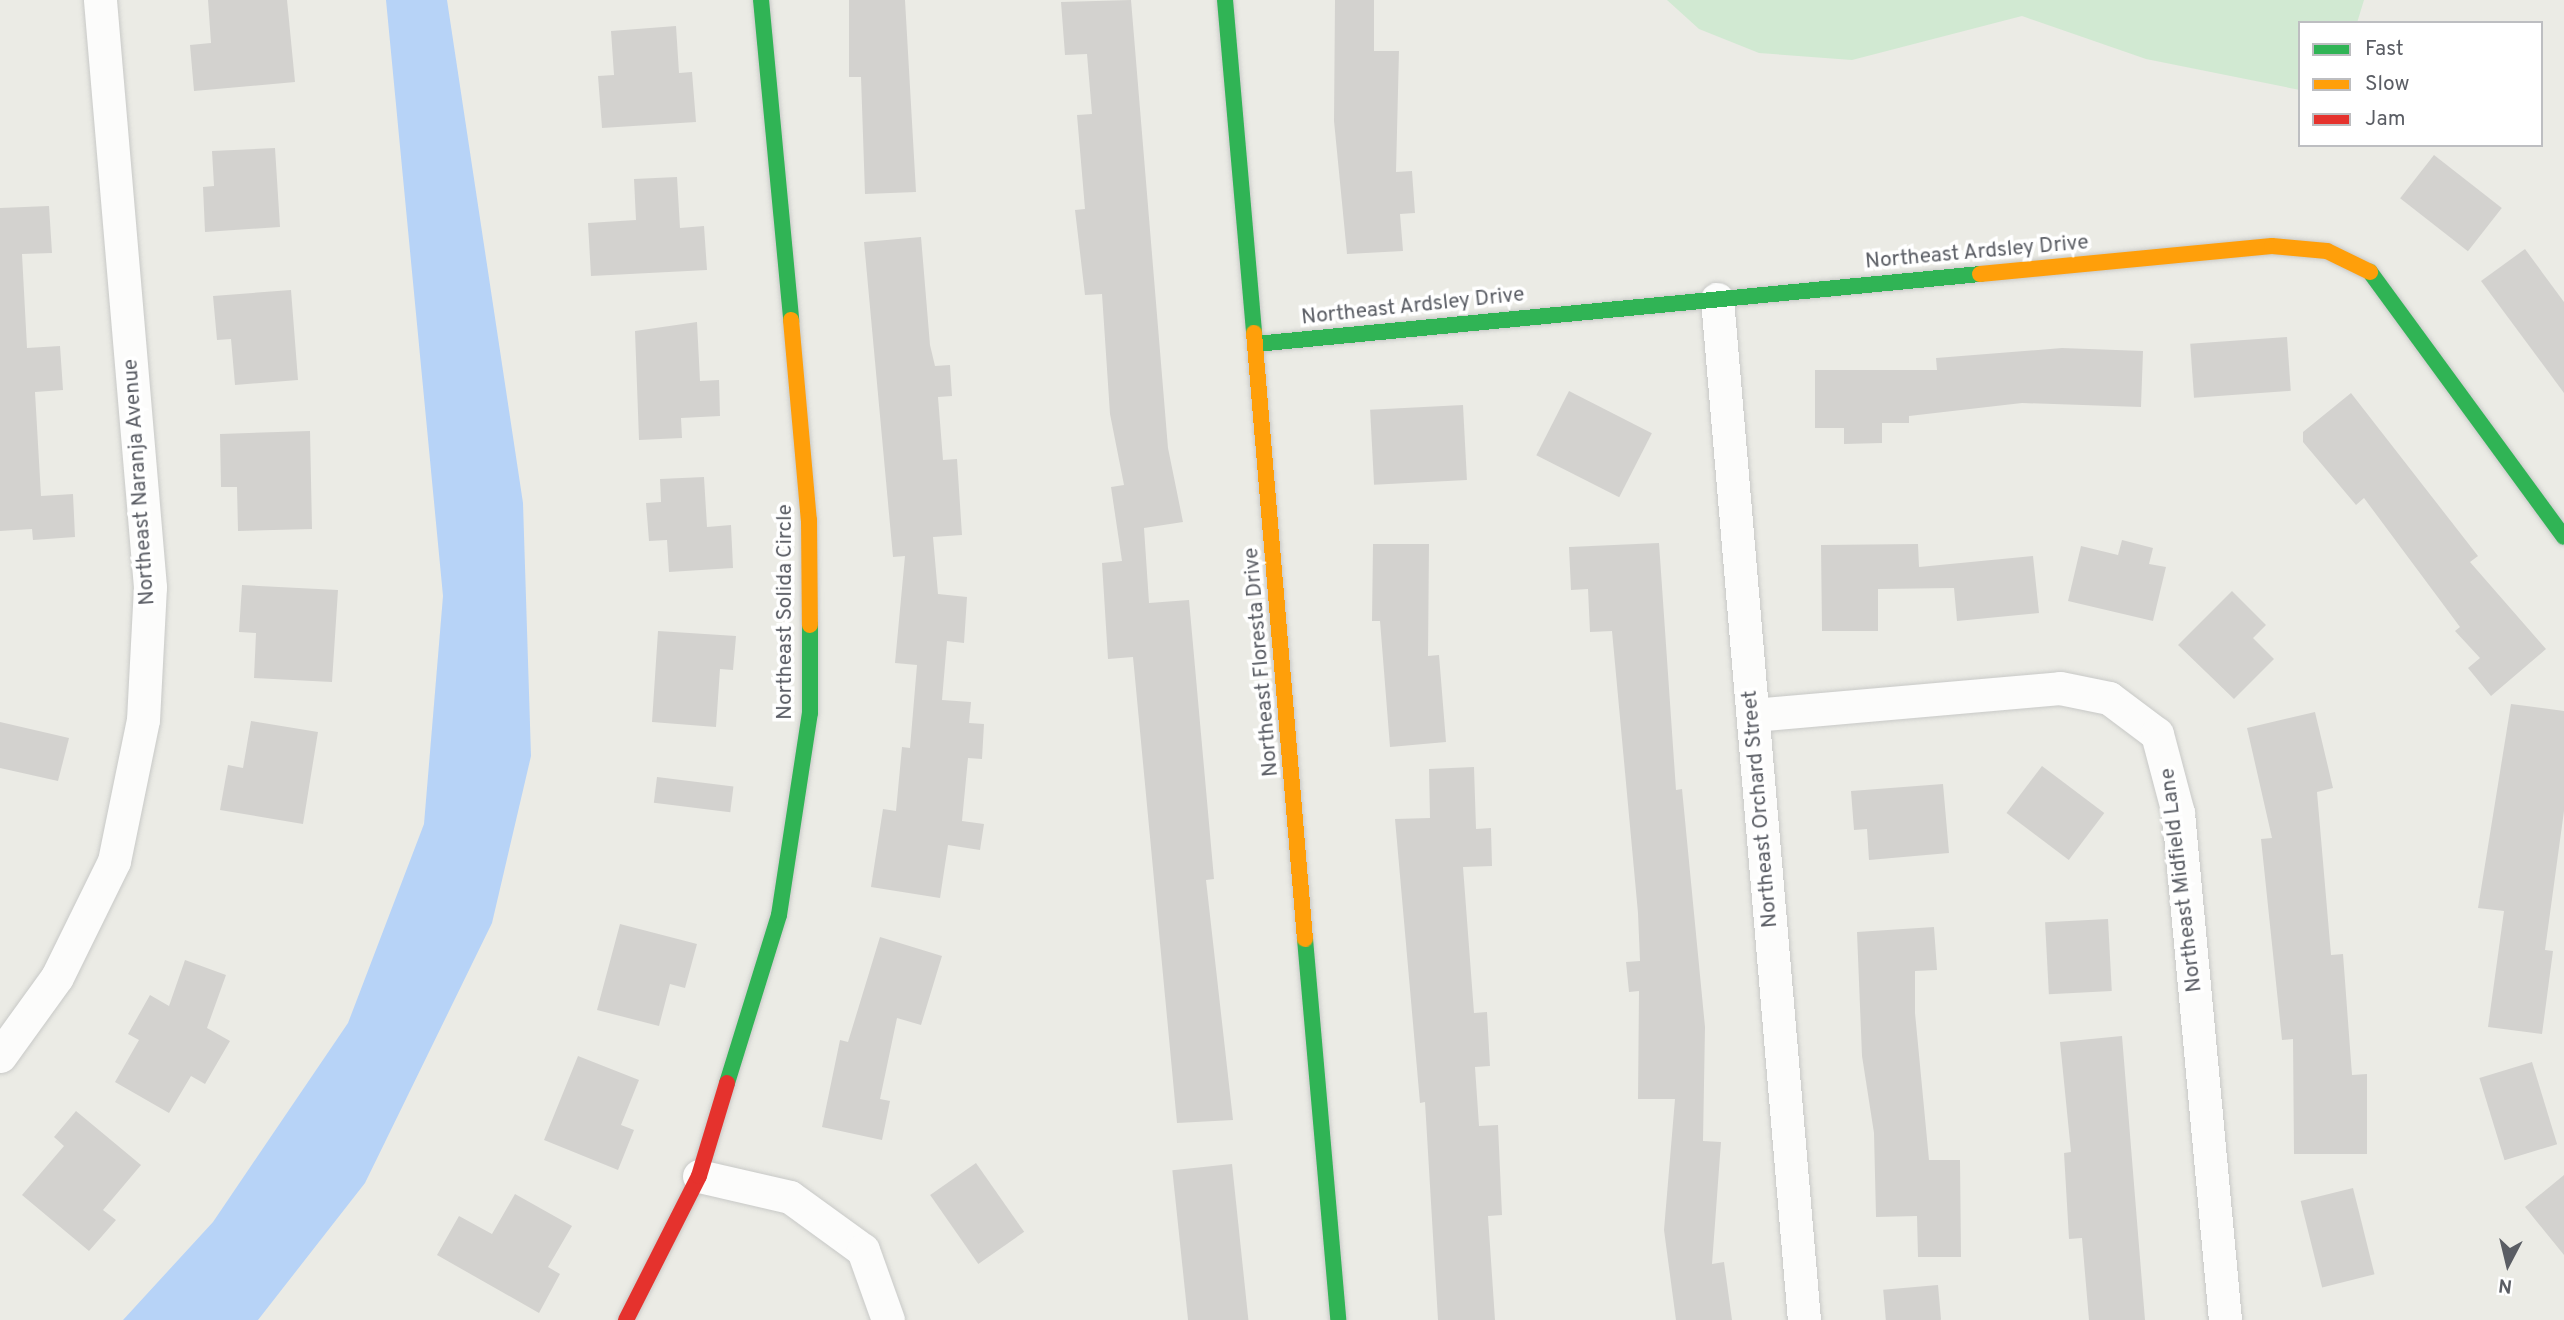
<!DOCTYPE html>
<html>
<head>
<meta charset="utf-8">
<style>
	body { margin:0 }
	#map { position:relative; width:2564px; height:1320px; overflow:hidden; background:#ebebe5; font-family:Overpass,sans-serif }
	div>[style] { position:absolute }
	.green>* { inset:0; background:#d1e9d2 }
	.water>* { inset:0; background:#b7d3f7 }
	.building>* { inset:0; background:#d3d2cf; transform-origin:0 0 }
	.roads { filter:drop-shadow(0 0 2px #c8c9c7) drop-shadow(0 0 2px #c8c9c7) }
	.street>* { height:33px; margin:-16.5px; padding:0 16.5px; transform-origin:16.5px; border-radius:16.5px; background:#fcfcfb }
	.fast>* { height:16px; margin:-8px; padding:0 8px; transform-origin:8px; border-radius:8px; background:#30b455 }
	.slow>* { height:16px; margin:-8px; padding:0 8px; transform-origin:8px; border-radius:8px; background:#ff9f0a }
	.jam>* { height:16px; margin:-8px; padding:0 8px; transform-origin:8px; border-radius:8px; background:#e5322d }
	span { translate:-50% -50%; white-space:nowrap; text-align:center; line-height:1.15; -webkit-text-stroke:7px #fff; paint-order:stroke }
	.street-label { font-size:21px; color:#5a5d64 }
	.legend { position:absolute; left:2298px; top:21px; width:245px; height:126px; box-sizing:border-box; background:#fff; border:2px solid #bdbec1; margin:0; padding:9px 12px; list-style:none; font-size:21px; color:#5a5d64 }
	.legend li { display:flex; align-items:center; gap:14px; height:35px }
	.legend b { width:35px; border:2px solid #bdbec1 }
	.north { position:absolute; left:2473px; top:1229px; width:70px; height:70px; -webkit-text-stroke:5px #fff; paint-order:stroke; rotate:187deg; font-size:19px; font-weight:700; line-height:28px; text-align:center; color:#5a5d64 }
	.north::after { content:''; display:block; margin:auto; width:24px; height:32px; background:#5a5d64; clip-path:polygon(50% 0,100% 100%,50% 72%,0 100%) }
</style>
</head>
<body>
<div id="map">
	<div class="green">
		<i style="clip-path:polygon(1667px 0,2364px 0,2357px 23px,2300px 23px,2300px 90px,2146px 59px,2022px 16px,1852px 60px,1759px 53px,1699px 29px)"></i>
	</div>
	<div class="water">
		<i style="clip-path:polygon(386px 0,447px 0,523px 503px,531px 756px,492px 923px,365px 1183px,258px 1320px,123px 1320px,213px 1222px,348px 1023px,424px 824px,443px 596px)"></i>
	</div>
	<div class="building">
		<i style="clip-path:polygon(208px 0,287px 0,295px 82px,194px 91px,190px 45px,211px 43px)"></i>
		<i style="clip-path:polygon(849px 0,905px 0,916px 192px,865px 194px,861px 77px,849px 77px)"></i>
		<i style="clip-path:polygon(1131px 0,1168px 448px,1183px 522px,1144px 528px,1149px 603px,1189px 600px,1214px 879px,1206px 880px,1233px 1120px,1177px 1123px,1133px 657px,1108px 659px,1102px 563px,1122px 561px,1111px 487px,1124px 485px,1110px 414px,1102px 294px,1085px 295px,1075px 210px,1085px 209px,1077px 115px,1092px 114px,1087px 54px,1065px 55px,1061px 2px)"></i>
		<i style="clip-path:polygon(1335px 0,1374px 0,1374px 51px,1399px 51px,1396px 172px,1412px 171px,1415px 213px,1400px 214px,1403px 251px,1347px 254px,1334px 121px)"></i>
		<i style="clip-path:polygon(676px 26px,679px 73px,692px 72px,696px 122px,602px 128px,598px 76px,614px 75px,611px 31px)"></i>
		<i style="clip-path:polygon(275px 148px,280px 227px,205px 232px,203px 187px,214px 186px,212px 151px)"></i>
		<i style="left:2434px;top:155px;width:86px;height:55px;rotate:38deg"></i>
		<i style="clip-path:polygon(677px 177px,680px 228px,704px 226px,707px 270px,591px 276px,588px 223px,636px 220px,634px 179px)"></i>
		<i style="clip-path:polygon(49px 206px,52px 253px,22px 254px,27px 348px,60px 346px,63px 390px,35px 392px,41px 496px,73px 494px,75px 537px,33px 540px,32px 529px,0 531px,0 208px)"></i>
		<i style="clip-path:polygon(921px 237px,930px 345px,935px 366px,950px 365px,952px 396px,938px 397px,943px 460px,957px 459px,962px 535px,933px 537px,938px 594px,967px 597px,964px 643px,947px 641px,942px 700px,971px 702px,969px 723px,984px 724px,982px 759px,968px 758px,962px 821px,984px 824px,980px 850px,948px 845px,940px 898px,871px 887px,883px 809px,896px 811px,902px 747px,910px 748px,917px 665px,895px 663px,905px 556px,893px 557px,864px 242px)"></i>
		<i style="clip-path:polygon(2525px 249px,2564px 302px,2564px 393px,2481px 281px)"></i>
		<i style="clip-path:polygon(291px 290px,298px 380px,235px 385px,231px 339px,217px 340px,213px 296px)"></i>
		<i style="clip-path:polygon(697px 322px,700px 381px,719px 380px,720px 416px,681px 418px,682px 438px,639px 440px,635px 331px)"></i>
		<i style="left:2287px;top:337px;width:54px;height:97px;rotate:86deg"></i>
		<i style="clip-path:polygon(2062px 348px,2143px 351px,2141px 407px,2022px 403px,1909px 416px,1909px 423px,1882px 423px,1882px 443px,1844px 444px,1844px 428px,1815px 428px,1815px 370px,1937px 370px,1936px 358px)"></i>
		<i style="left:1569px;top:391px;width:93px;height:72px;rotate:27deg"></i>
		<i style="clip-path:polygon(2351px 393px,2478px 556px,2470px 562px,2546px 649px,2491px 696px,2468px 668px,2480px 658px,2455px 631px,2460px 627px,2364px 498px,2356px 505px,2303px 442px,2303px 432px)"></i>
		<i style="left:1463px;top:405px;width:75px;height:93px;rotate:87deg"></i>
		<i style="clip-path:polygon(310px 431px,312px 529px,238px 531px,237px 487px,221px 487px,220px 434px)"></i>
		<i style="clip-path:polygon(704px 477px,707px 527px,731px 525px,733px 568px,669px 572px,667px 540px,649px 541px,646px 503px,661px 502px,660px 479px)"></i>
		<i style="clip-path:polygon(2122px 540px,2153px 548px,2149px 564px,2166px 567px,2153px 621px,2068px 601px,2081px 546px,2118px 555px)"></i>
		<i style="clip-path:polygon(1659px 543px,1676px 790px,1682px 789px,1705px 1027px,1703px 1141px,1721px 1142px,1712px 1264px,1724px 1262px,1732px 1320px,1676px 1320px,1664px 1230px,1675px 1099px,1638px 1099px,1639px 991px,1629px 992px,1626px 962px,1640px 961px,1638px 913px,1612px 631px,1590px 632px,1588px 589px,1571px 590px,1569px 547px)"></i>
		<i style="clip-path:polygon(1373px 544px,1429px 544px,1428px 656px,1439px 655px,1446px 742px,1390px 747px,1380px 621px,1372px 621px)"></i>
		<i style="clip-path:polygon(1918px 544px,1919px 567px,2033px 556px,2039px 613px,1957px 621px,1954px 588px,1878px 589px,1878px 631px,1822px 631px,1821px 545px)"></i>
		<i style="clip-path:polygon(242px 585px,338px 590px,332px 682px,254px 678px,256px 633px,239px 632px)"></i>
		<i style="clip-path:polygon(2232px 591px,2266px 625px,2253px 638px,2274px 659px,2234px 699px,2178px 645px)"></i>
		<i style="clip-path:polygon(658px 631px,736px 636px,733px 670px,720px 669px,716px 727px,652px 722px)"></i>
		<i style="clip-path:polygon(2511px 704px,2564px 711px,2564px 811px,2545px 950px,2553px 951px,2542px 1034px,2488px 1027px,2504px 911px,2478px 908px)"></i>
		<i style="clip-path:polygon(2315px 712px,2333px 788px,2317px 792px,2331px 955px,2343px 954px,2352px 1075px,2367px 1074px,2367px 1154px,2294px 1154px,2293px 1039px,2282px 1040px,2261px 839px,2272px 838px,2247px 728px)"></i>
		<i style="clip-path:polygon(251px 721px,318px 732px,303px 824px,220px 810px,228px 765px,243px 768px)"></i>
		<i style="clip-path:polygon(0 722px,69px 738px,58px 781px,0 768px)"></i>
		<i style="left:2042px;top:766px;width:78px;height:59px;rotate:37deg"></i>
		<i style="clip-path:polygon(1474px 767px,1476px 829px,1491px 828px,1492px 866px,1463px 867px,1474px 1013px,1487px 1012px,1490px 1066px,1475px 1067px,1479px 1126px,1498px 1125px,1502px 1215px,1488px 1216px,1495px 1320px,1438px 1320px,1425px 1102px,1420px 1103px,1395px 819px,1430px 818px,1429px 769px)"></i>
		<i style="left:657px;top:777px;width:77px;height:26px;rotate:7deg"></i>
		<i style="clip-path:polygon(1943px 784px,1949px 853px,1869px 860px,1867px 829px,1854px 830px,1851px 791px)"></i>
		<i style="left:2108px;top:919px;width:72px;height:63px;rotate:87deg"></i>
		<i style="clip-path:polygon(620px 924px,697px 944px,685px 988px,670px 984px,659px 1026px,597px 1010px)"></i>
		<i style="clip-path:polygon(1934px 927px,1937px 970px,1915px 971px,1915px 1013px,1929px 1160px,1960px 1160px,1961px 1257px,1918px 1257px,1917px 1216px,1876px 1217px,1874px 1133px,1862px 1056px,1857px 932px)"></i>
		<i style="clip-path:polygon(880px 937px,942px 956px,921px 1025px,897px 1018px,880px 1099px,890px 1101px,882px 1140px,822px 1127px,840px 1040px,848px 1042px)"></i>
		<i style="clip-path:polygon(185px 960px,226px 975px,207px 1028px,230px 1041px,205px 1084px,191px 1076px,169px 1113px,115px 1082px,139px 1040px,128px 1034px,150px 995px,169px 1006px)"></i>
		<i style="clip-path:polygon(2122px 1036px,2145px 1320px,2089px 1320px,2082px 1238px,2069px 1239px,2064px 1153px,2071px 1152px,2060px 1042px)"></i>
		<i style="clip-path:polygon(578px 1056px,639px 1080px,621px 1125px,634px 1130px,618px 1170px,544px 1140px)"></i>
		<i style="left:2532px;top:1062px;width:86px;height:55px;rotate:73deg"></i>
		<i style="clip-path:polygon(76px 1111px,141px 1165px,103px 1210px,116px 1220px,89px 1251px,22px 1195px,64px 1146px,54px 1137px)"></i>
		<i style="left:976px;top:1163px;width:84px;height:56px;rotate:55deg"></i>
		<i style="left:1232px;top:1164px;width:157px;height:60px;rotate:84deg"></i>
		<i style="clip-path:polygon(2564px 1175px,2564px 1255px,2525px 1207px)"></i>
		<i style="left:2353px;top:1188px;width:89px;height:54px;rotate:76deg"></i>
		<i style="clip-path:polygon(515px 1194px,572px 1226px,548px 1267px,560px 1274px,539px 1313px,437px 1255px,459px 1216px,492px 1234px)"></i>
		<i style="left:1938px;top:1285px;width:35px;height:55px;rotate:85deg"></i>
	</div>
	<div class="roads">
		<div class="street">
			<i style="left:1717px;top:299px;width:1025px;rotate:85.13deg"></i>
			<i style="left:1753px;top:715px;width:308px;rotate:-5deg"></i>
			<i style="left:2060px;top:688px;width:50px;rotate:11.5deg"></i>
			<i style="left:2109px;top:698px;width:60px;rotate:36.9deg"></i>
			<i style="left:2157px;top:734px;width:82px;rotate:75.1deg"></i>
			<i style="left:2178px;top:813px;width:509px;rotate:84.7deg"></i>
			<i style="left:0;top:1056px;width:97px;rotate:-54.2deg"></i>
			<i style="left:57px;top:977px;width:129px;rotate:-63.8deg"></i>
			<i style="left:114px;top:861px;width:144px;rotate:-78.4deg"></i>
			<i style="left:143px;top:720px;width:133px;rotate:-87deg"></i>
			<i style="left:150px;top:587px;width:589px;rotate:-94.87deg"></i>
			<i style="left:699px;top:1176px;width:93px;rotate:13deg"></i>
			<i style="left:790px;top:1197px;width:90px;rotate:36deg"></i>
			<i style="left:863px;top:1250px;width:74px;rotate:70.3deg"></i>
		</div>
		<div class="fast">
			<i style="left:761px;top:0;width:321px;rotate:84.6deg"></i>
			<i style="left:1225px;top:0;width:334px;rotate:85deg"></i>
			<i style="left:2370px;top:272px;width:328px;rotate:53.8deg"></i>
			<i style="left:1256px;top:344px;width:727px;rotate:-5.52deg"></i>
			<i style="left:1305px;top:939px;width:382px;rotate:85deg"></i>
			<i style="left:727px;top:1083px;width:176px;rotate:-72.8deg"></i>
			<i style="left:779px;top:915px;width:204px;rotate:-81.3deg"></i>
			<i style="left:810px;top:713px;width:88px;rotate:-90deg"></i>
		</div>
		<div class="slow">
			<i style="left:1980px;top:274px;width:293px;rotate:-5.5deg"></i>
			<i style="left:2272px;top:246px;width:55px;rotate:5.2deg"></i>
			<i style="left:2327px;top:251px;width:48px;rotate:26deg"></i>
			<i style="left:791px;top:320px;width:201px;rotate:84.9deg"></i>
			<i style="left:809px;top:520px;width:105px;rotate:89.5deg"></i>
			<i style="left:1254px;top:333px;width:608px;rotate:85.19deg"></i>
		</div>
		<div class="jam">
			<i style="left:626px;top:1320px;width:161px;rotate:-63.1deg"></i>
			<i style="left:699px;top:1176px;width:97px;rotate:-73.2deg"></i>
		</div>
	</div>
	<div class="street-label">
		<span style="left:1977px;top:253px;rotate:-5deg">Northeast Ardsley Drive</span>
		<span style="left:1413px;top:307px;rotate:-6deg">Northeast Ardsley Drive</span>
		<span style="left:140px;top:482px;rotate:-94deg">Northeast Naranja Avenue</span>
		<span style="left:786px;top:612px;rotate:-90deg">Northeast Solida Circle</span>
		<span style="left:1262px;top:662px;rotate:-95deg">Northeast Floresta Drive</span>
		<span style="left:1761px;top:809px;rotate:-95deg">Northeast Orchard Street</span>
		<span style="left:2182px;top:880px;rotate:-97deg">Northeast Midfield Lane</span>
	</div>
	<ul class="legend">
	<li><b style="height:9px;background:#30b455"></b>Fast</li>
	<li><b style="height:9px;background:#ff9f0a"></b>Slow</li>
	<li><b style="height:9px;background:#e5322d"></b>Jam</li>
	</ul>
	<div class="north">N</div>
</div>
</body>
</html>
